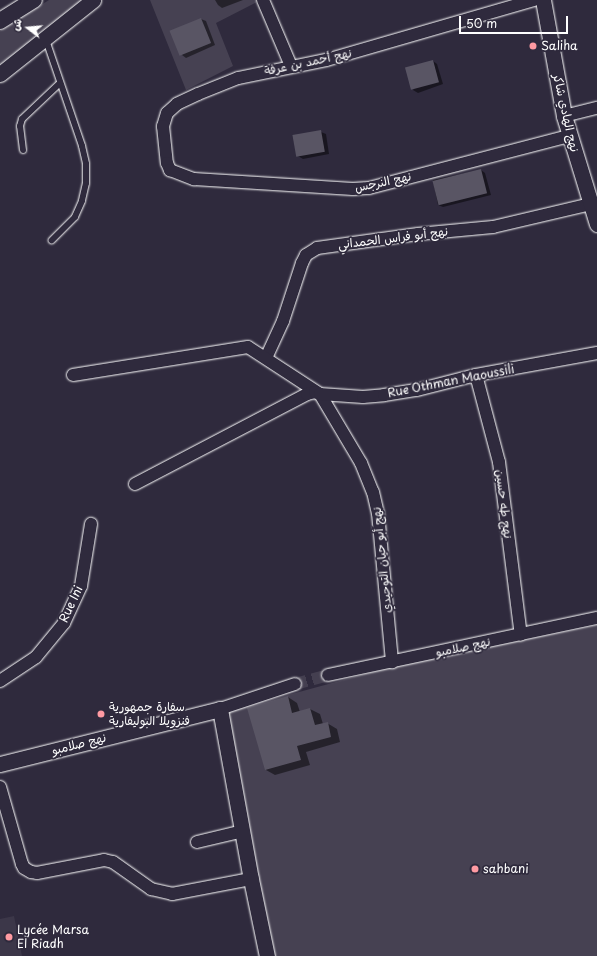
<!DOCTYPE html>
<html>
<head>
<meta charset="utf-8">
<style>
	body { margin:0 }
	#map { position:relative; width:597px; height:956px; overflow:hidden; background:#2f2a3d; font-family:"Playpen Sans","Playpen Sans Arabic",sans-serif }
	div>[style] { position:absolute }
	.built>* { inset:0; background:#3c3749 }
	.green>* { inset:0; background:#464152 }
	.shadow>* { inset:0; background:#0007 }
	.building>* { inset:0; background:#595564; transform-origin:0 0 }
	.minor-tunnel>* { height:12px; margin-top:-6px; transform-origin:0; background:repeating-linear-gradient(90deg,#443f50 0 12px,transparent 0 18px) }
	.roads { filter:drop-shadow(0 0 1px #fff) drop-shadow(0 0 1px #fff) }
	.service>* { height:6px; margin:-3px; padding:0 3px; transform-origin:3px; border-radius:3px; background:#2f2a3d }
	.minor>* { height:12px; margin:-6px; padding:0 6px; transform-origin:6px; border-radius:6px; background:#2f2a3d }
	.tertiary>* { height:15px; margin:-7.5px; padding:0 7.5px; transform-origin:7.5px; border-radius:7.5px; background:#2f2a3d }
	.secondary>* { height:16px; margin:-8px; padding:0 8px; transform-origin:8px; border-radius:8px; background:#2f2a3d }
	.dots>* { width:11px; height:11px; translate:-50% -50%; box-sizing:border-box; border:2px solid #2f2a3d; border-radius:50% }
	span { translate:-50% -50%; white-space:nowrap; text-align:center; line-height:1.15; -webkit-text-stroke:3.5px #2f2a3d; paint-order:stroke }
	.poi-label { font-size:12px; color:#fff }
	.left { translate:0 -50%; text-align:left }
	.street-label { font-size:12px; color:#fff }
	.north { position:absolute; left:8px; top:8px; width:40px; height:40px; -webkit-text-stroke:3px #2f2a3d; paint-order:stroke; rotate:286deg; font-size:11px; font-weight:700; line-height:16px; text-align:center; color:#fff }
	.north::after { content:''; display:block; margin:auto; width:14px; height:18px; background:#fff; clip-path:polygon(50% 0,100% 100%,50% 72%,0 100%) }
	.scale { position:absolute; left:459px; top:16px; width:109px; height:18px; box-sizing:border-box; border:2px solid #fff; border-top:0; padding-left:5px; font-size:12px; line-height:14px; white-space:nowrap; color:#fff; -webkit-text-stroke:3px #2f2a3d; paint-order:stroke }
</style>
</head>
<body>
<div id="map">
	<div class="built">
		<i style="clip-path:polygon(14px 916px,22px 956px,0 956px,0 919px)"></i>
	</div>
	<div class="green">
		<i style="clip-path:polygon(49px 0,84px 0,0 65px,0 31px)"></i>
		<i style="clip-path:polygon(150px 0,259px 0,259px 1px,216px 23px,233px 66px,186px 90px)"></i>
		<i style="clip-path:polygon(597px 625px,597px 956px,272px 956px,226px 712px,391px 667px)"></i>
	</div>
	<div class="shadow">
		<i style="clip-path:polygon(215px 0,243px 0,222px 8px,218px 5px)"></i>
		<i style="clip-path:polygon(201px 19px,206px 21px,215px 45px,186px 58px,182px 55px)"></i>
		<i style="clip-path:polygon(433px 61px,437px 64px,443px 84px,418px 93px,413px 90px)"></i>
		<i style="clip-path:polygon(321px 132px,326px 134px,329px 154px,303px 159px,298px 156px)"></i>
		<i style="clip-path:polygon(481px 170px,485px 173px,491px 195px,443px 207px,438px 205px,433px 180px)"></i>
		<i style="clip-path:polygon(288px 697px,297px 703px,300px 712px,310px 709px,320px 714px,323px 724px,327px 723px,337px 729px,340px 742px,306px 752px,310px 765px,275px 775px,266px 770px)"></i>
	</div>
	<div class="building">
		<i style="left:201px;top:18px;width:27px;height:34px;rotate:68deg"></i>
		<i style="left:433px;top:60px;width:23px;height:29px;rotate:75deg"></i>
		<i style="left:321px;top:130px;width:22px;height:29px;rotate:80deg"></i>
		<i style="left:481px;top:169px;width:25px;height:50px;rotate:76deg"></i>
		<i style="clip-path:polygon(288px 696px,292px 713px,310px 708px,315px 725px,328px 722px,331px 737px,297px 746px,301px 760px,265px 770px,247px 708px)"></i>
	</div>
	<div class="minor-tunnel">
		<i style="left:295px;top:684px;width:34px;rotate:-15deg"></i>
	</div>
	<div class="roads">
		<div class="service">
			<i style="left:46px;top:40px;width:112px;rotate:71.2deg"></i>
			<i style="left:82px;top:146px;width:18px;rotate:77deg"></i>
			<i style="left:86px;top:164px;width:19px;rotate:90deg"></i>
			<i style="left:86px;top:183px;width:18px;rotate:103deg"></i>
			<i style="left:82px;top:201px;width:17px;rotate:114deg"></i>
			<i style="left:75px;top:217px;width:33px;rotate:135deg"></i>
			<i style="left:23px;top:150px;width:24px;rotate:-97deg"></i>
			<i style="left:20px;top:126px;width:7px;rotate:-74deg"></i>
			<i style="left:22px;top:119px;width:52px;rotate:-43.5deg"></i>
		</div>
		<div class="minor">
			<i style="left:263px;top:0;width:72px;rotate:67deg"></i>
			<i style="left:534px;top:0;width:216px;rotate:163.9deg"></i>
			<i style="left:326px;top:60px;width:90px;rotate:168.4deg"></i>
			<i style="left:238px;top:78px;width:43px;rotate:158.2deg"></i>
			<i style="left:198px;top:94px;width:23px;rotate:155deg"></i>
			<i style="left:177px;top:104px;width:13px;rotate:138deg"></i>
			<i style="left:167px;top:113px;width:14px;rotate:107deg"></i>
			<i style="left:163px;top:126px;width:37px;rotate:84deg"></i>
			<i style="left:167px;top:163px;width:8px;rotate:67deg"></i>
			<i style="left:170px;top:170px;width:26px;rotate:21deg"></i>
			<i style="left:194px;top:179px;width:159px;rotate:3.6deg"></i>
			<i style="left:353px;top:189px;width:16px;rotate:-4deg"></i>
			<i style="left:369px;top:188px;width:207px;rotate:-14.6deg"></i>
			<i style="left:564px;top:116px;width:34px;rotate:-14deg"></i>
			<i style="left:266px;top:358px;width:41px;rotate:-65.3deg"></i>
			<i style="left:283px;top:321px;width:61px;rotate:-71.9deg"></i>
			<i style="left:302px;top:263px;width:9px;rotate:-63deg"></i>
			<i style="left:306px;top:255px;width:13px;rotate:-32deg"></i>
			<i style="left:317px;top:248px;width:102px;rotate:-7.9deg"></i>
			<i style="left:418px;top:234px;width:75px;rotate:-5.3deg"></i>
			<i style="left:493px;top:227px;width:101px;rotate:-13.2deg"></i>
			<i style="left:73px;top:375px;width:177px;rotate:-9.1deg"></i>
			<i style="left:248px;top:347px;width:86px;rotate:33.1deg"></i>
			<i style="left:320px;top:394px;width:80px;rotate:59.3deg"></i>
			<i style="left:361px;top:463px;width:31px;rotate:68deg"></i>
			<i style="left:373px;top:492px;width:22px;rotate:77deg"></i>
			<i style="left:378px;top:513px;width:150px;rotate:84.6deg"></i>
			<i style="left:476px;top:375px;width:90px;rotate:75.2deg"></i>
			<i style="left:499px;top:462px;width:174px;rotate:82.8deg"></i>
			<i style="left:135px;top:484px;width:194px;rotate:-27.6deg"></i>
			<i style="left:307px;top:394px;width:8px;rotate:-14deg"></i>
			<i style="left:315px;top:392px;width:5px;rotate:22deg"></i>
			<i style="left:320px;top:394px;width:43px;rotate:4deg"></i>
			<i style="left:363px;top:397px;width:21px;rotate:-5deg"></i>
			<i style="left:384px;top:395px;width:33px;rotate:-9deg"></i>
			<i style="left:417px;top:390px;width:61px;rotate:-14.3deg"></i>
			<i style="left:476px;top:375px;width:123px;rotate:-10.3deg"></i>
			<i style="left:328px;top:675px;width:275px;rotate:-12deg"></i>
			<i style="left:0;top:681px;width:43px;rotate:-33.7deg"></i>
			<i style="left:36px;top:657px;width:44px;rotate:-50.5deg"></i>
			<i style="left:64px;top:623px;width:41px;rotate:-65.3deg"></i>
			<i style="left:81px;top:586px;width:63px;rotate:-80.8deg"></i>
			<i style="left:220px;top:709px;width:79px;rotate:-18.4deg"></i>
			<i style="left:0;top:787px;width:80px;rotate:74.1deg"></i>
			<i style="left:22px;top:864px;width:4px;rotate:63deg"></i>
			<i style="left:24px;top:868px;width:8px;rotate:30deg"></i>
			<i style="left:31px;top:872px;width:6px;rotate:9deg"></i>
			<i style="left:37px;top:873px;width:68px;rotate:-11deg"></i>
			<i style="left:104px;top:860px;width:9px;rotate:13deg"></i>
			<i style="left:113px;top:862px;width:47px;rotate:35.4deg"></i>
			<i style="left:151px;top:889px;width:22px;rotate:13deg"></i>
			<i style="left:172px;top:894px;width:80px;rotate:-10.8deg"></i>
			<i style="left:197px;top:842px;width:47px;rotate:-13.4deg"></i>
		</div>
		<div class="tertiary">
			<i style="left:543px;top:0;width:118px;rotate:79.7deg"></i>
			<i style="left:564px;top:116px;width:113px;rotate:73deg"></i>
			<i style="left:0;top:74px;width:119px;rotate:-38.5deg"></i>
			<i style="left:0;top:764px;width:227px;rotate:-14deg"></i>
			<i style="left:220px;top:709px;width:173px;rotate:79.7deg"></i>
			<i style="left:251px;top:879px;width:79px;rotate:78.3deg"></i>
		</div>
		<div class="secondary">
			<i style="left:0;top:21px;width:40px;rotate:-32deg"></i>
		</div>
	</div>
	<div class="dots">
		<i style="left:533px;top:46px;background:#ff9aa2"></i>
		<i style="left:101px;top:714px;background:#ff9aa2"></i>
		<i style="left:475px;top:869px;background:#ff9aa2"></i>
		<i style="left:9px;top:937px;background:#ff9aa2"></i>
	</div>
	<div class="poi-label">
		<span class="left" style="left:541px;top:46px">Saliha</span>
		<span class="left" style="left:109px;top:714px">سفارة جمهورية<br>فنزويلا البوليفارية</span>
		<span class="left" style="left:483px;top:869px">sahbani</span>
		<span class="left" style="left:17px;top:937px">Lycée Marsa<br>El Riadh</span>
	</div>
	<div class="street-label">
		<span style="left:308px;top:62px;rotate:-12deg">نهج أحمد بن عرفة</span>
		<span style="left:566px;top:113px;rotate:77deg">نهج الهادي شاكر</span>
		<span style="left:383px;top:182px;rotate:-12deg">نهج النرجس</span>
		<span style="left:393px;top:238px;rotate:-7deg">نهج أبو فراس الحمداني</span>
		<span style="left:451px;top:381px;rotate:-11deg">Rue Othman Maoussili</span>
		<span style="left:504px;top:504px;rotate:83deg">نهج طه حسين</span>
		<span style="left:382px;top:560px;rotate:-96deg">نهج أبو حيان التوحيدي</span>
		<span style="left:71px;top:604px;rotate:-65deg">Rue Ini</span>
		<span style="left:463px;top:647px;rotate:-12deg">نهج صلامبو</span>
		<span style="left:79px;top:744px;rotate:-14deg">نهج صلامبو</span>
	</div>
	<div class="north">ش</div>
	<div class="scale">50 m</div>
</div>
</body>
</html>
